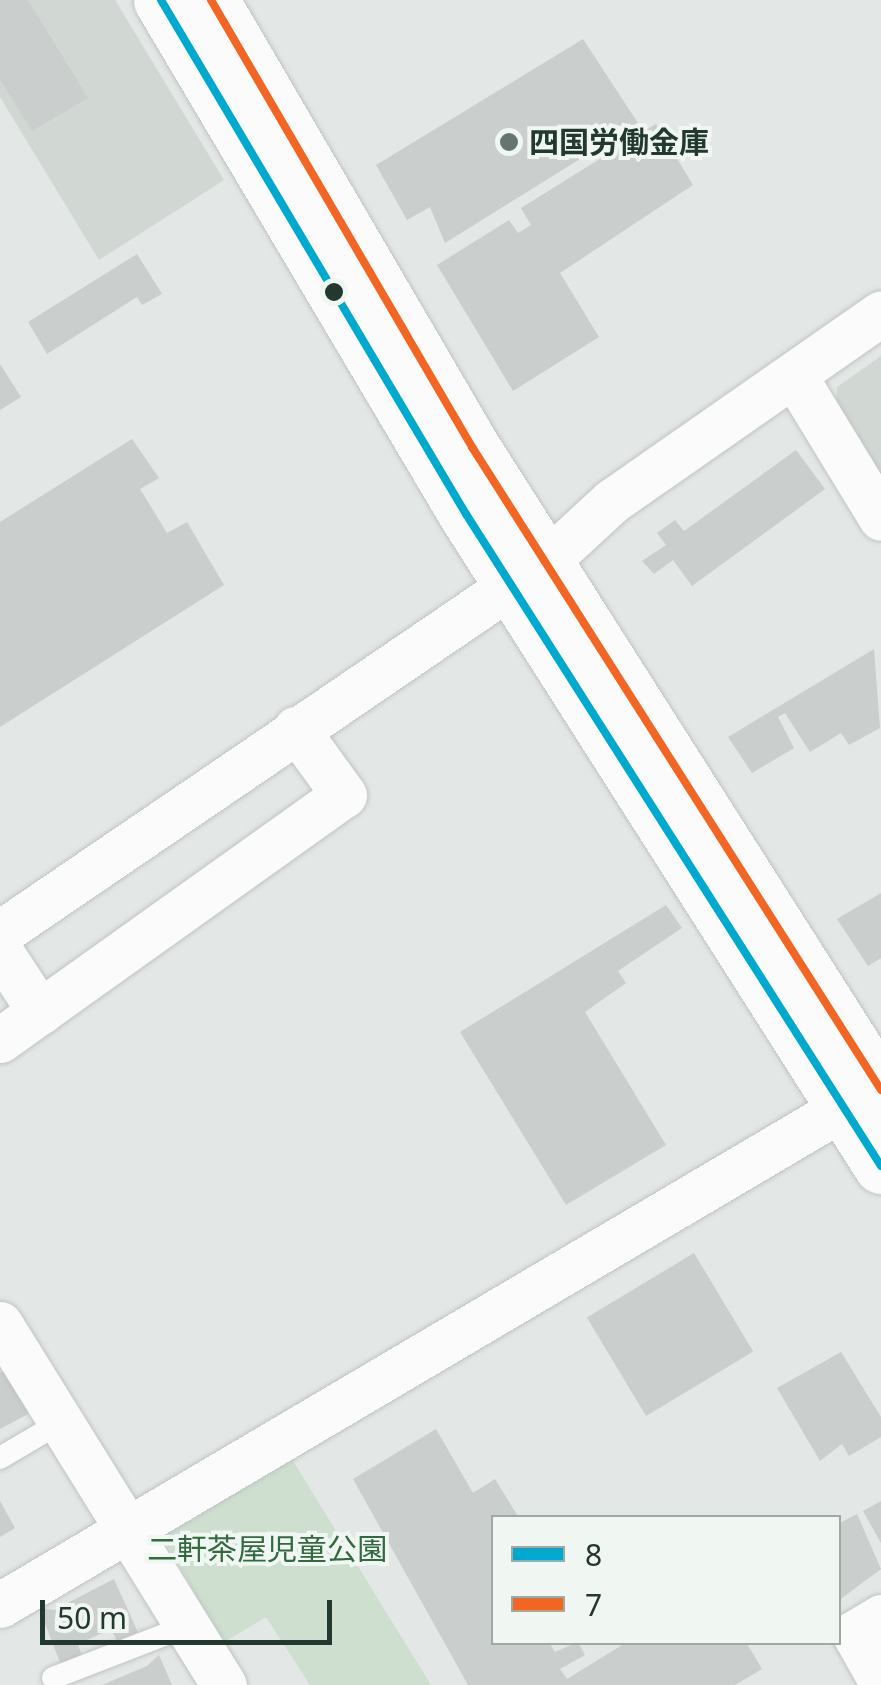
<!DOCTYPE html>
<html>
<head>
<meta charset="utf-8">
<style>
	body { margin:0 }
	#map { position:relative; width:881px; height:1685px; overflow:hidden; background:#e3e7e5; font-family:"Noto Sans","Noto Sans JP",sans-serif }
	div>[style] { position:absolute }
	.built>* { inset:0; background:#d1d8d4 }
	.green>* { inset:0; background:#cedfd0 }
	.building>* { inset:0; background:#cacecc; transform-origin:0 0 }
	.roads { filter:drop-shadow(0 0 2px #c0c4c2) drop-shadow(0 0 2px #c0c4c2) }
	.lane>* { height:22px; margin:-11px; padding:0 11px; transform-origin:11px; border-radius:11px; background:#fbfbfb }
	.street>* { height:45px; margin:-22.5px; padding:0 22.5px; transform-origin:22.5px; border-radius:22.5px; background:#fbfbfb }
	.secondary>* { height:55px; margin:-27.5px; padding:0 27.5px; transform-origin:27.5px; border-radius:27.5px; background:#fbfbfb }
	.bus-1>* { height:8px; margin:-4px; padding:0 4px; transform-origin:4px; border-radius:4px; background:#00a9ce }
	.bus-2>* { height:8px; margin:-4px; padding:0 4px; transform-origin:4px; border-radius:4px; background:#f26522 }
	.dots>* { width:28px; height:28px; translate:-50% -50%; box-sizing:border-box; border:5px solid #f0f6f2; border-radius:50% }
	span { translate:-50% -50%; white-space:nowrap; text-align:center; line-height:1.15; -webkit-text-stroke:8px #f0f6f2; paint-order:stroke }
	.poi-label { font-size:30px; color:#23382f; font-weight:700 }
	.left { translate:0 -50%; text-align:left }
	.park-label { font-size:30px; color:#32693f }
	.legend { position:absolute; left:491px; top:1515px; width:350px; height:130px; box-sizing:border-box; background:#f0f6f2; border:2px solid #9eaaa4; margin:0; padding:12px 18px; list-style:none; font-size:30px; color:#23382f }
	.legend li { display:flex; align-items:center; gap:20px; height:50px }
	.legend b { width:50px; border:2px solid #9eaaa4 }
	.scale { position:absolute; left:40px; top:1600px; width:292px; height:45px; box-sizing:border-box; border:5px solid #23382f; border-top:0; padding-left:12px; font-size:30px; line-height:35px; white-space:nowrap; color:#23382f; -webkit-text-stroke:8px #f0f6f2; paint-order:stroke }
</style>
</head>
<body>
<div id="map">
	<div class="built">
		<i style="clip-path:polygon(0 0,115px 0,224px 180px,99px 260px,0 97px)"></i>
		<i style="clip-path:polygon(881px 356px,881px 475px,836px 402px,837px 387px)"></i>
	</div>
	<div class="green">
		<i style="clip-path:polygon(290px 1456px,431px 1685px,310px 1685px,266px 1617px,223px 1643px,161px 1534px)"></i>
	</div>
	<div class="building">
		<i style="clip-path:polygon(0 0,28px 0,88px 98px,32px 131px,0 80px)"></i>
		<i style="clip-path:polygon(583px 39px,638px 123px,445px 243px,430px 207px,407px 220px,376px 165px)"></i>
		<i style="clip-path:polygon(656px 124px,693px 185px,560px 273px,599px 337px,513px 391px,437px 265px,509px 220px,518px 233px,531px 225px,521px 208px)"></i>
		<i style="clip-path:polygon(137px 254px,162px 294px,142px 305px,137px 297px,47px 354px,28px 322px)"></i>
		<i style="clip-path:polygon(0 364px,21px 397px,0 410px)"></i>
		<i style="clip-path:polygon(132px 439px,159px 478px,140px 489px,167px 533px,187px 522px,224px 585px,0 727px,0 522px)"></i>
		<i style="clip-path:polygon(796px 450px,825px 489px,692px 586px,673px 560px,654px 574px,642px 561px,666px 545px,657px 533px,675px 520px,684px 531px)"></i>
		<i style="clip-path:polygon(874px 649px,880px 728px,849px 745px,841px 733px,810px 752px,785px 713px,778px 717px,794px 748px,752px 773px,728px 737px)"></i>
		<i style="clip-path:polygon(881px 893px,881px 958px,868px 966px,837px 919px)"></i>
		<i style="clip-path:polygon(666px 905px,682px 928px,618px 971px,626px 983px,585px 1012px,666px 1145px,566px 1205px,460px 1032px)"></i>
		<i style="left:694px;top:1253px;width:115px;height:125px;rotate:59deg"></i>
		<i style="clip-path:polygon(841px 1352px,881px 1417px,881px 1437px,849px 1456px,842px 1444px,820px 1461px,777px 1388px)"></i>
		<i style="clip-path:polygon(8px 1369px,32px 1412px,0 1429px,0 1373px)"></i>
		<i style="clip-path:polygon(436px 1429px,473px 1493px,495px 1479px,519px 1518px,493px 1518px,493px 1642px,549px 1642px,555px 1652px,578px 1642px,585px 1655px,560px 1669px,567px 1679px,627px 1642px,746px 1642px,762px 1669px,735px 1685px,468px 1685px,353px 1479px)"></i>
		<i style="clip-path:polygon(0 1501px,15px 1528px,0 1537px)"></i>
		<i style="clip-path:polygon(881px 1501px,881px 1543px,863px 1511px)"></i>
		<i style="clip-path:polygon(857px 1514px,881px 1569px,838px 1601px,838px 1524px)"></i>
		<i style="clip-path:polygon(114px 1579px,138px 1632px,117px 1641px,111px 1629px,78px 1644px,82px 1656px,61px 1665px,39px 1608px,54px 1610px)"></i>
		<i style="clip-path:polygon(159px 1655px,172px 1685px,102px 1685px,147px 1666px)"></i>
	</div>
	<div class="roads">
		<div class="lane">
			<i style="left:0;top:1458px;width:71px;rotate:-30.5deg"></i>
			<i style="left:53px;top:1678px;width:144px;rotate:-21.2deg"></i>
		</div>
		<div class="street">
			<i style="left:795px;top:377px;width:165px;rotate:58.6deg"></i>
			<i style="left:0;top:933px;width:663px;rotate:-34.24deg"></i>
			<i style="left:548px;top:560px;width:87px;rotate:-42.7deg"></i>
			<i style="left:612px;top:501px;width:328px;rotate:-34.9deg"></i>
			<i style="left:0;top:951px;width:73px;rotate:56.7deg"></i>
			<i style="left:0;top:1040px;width:422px;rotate:-35.5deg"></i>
			<i style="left:344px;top:795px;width:82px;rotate:-126deg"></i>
			<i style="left:0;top:1324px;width:425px;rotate:58.2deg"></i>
			<i style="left:0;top:1605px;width:1014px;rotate:-30.54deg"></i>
			<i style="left:881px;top:1617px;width:31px;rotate:149deg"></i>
			<i style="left:854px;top:1633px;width:55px;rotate:60.6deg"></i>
		</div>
		<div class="secondary">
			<i style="left:161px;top:0;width:598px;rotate:59.32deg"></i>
			<i style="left:466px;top:514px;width:773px;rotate:57.52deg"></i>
			<i style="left:211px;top:0;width:518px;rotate:59.72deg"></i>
			<i style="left:472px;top:447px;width:762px;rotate:57.54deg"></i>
		</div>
	</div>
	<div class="bus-1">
		<i style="left:161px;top:0;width:598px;rotate:59.32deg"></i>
		<i style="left:466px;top:514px;width:773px;rotate:57.52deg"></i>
	</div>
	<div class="bus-2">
		<i style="left:211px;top:0;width:518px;rotate:59.72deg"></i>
		<i style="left:472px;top:447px;width:762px;rotate:57.54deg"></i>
	</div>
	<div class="dots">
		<i style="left:509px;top:142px;background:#66756f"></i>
		<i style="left:334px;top:292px;background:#23382f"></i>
	</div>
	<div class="poi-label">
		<span class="left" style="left:529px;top:142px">四国労働金庫</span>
	</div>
	<div class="park-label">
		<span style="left:267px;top:1549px">二軒茶屋児童公園</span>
	</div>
	<ul class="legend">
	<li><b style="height:12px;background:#00a9ce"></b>8</li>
	<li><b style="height:12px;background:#f26522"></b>7</li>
	</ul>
	<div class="scale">50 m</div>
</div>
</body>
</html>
